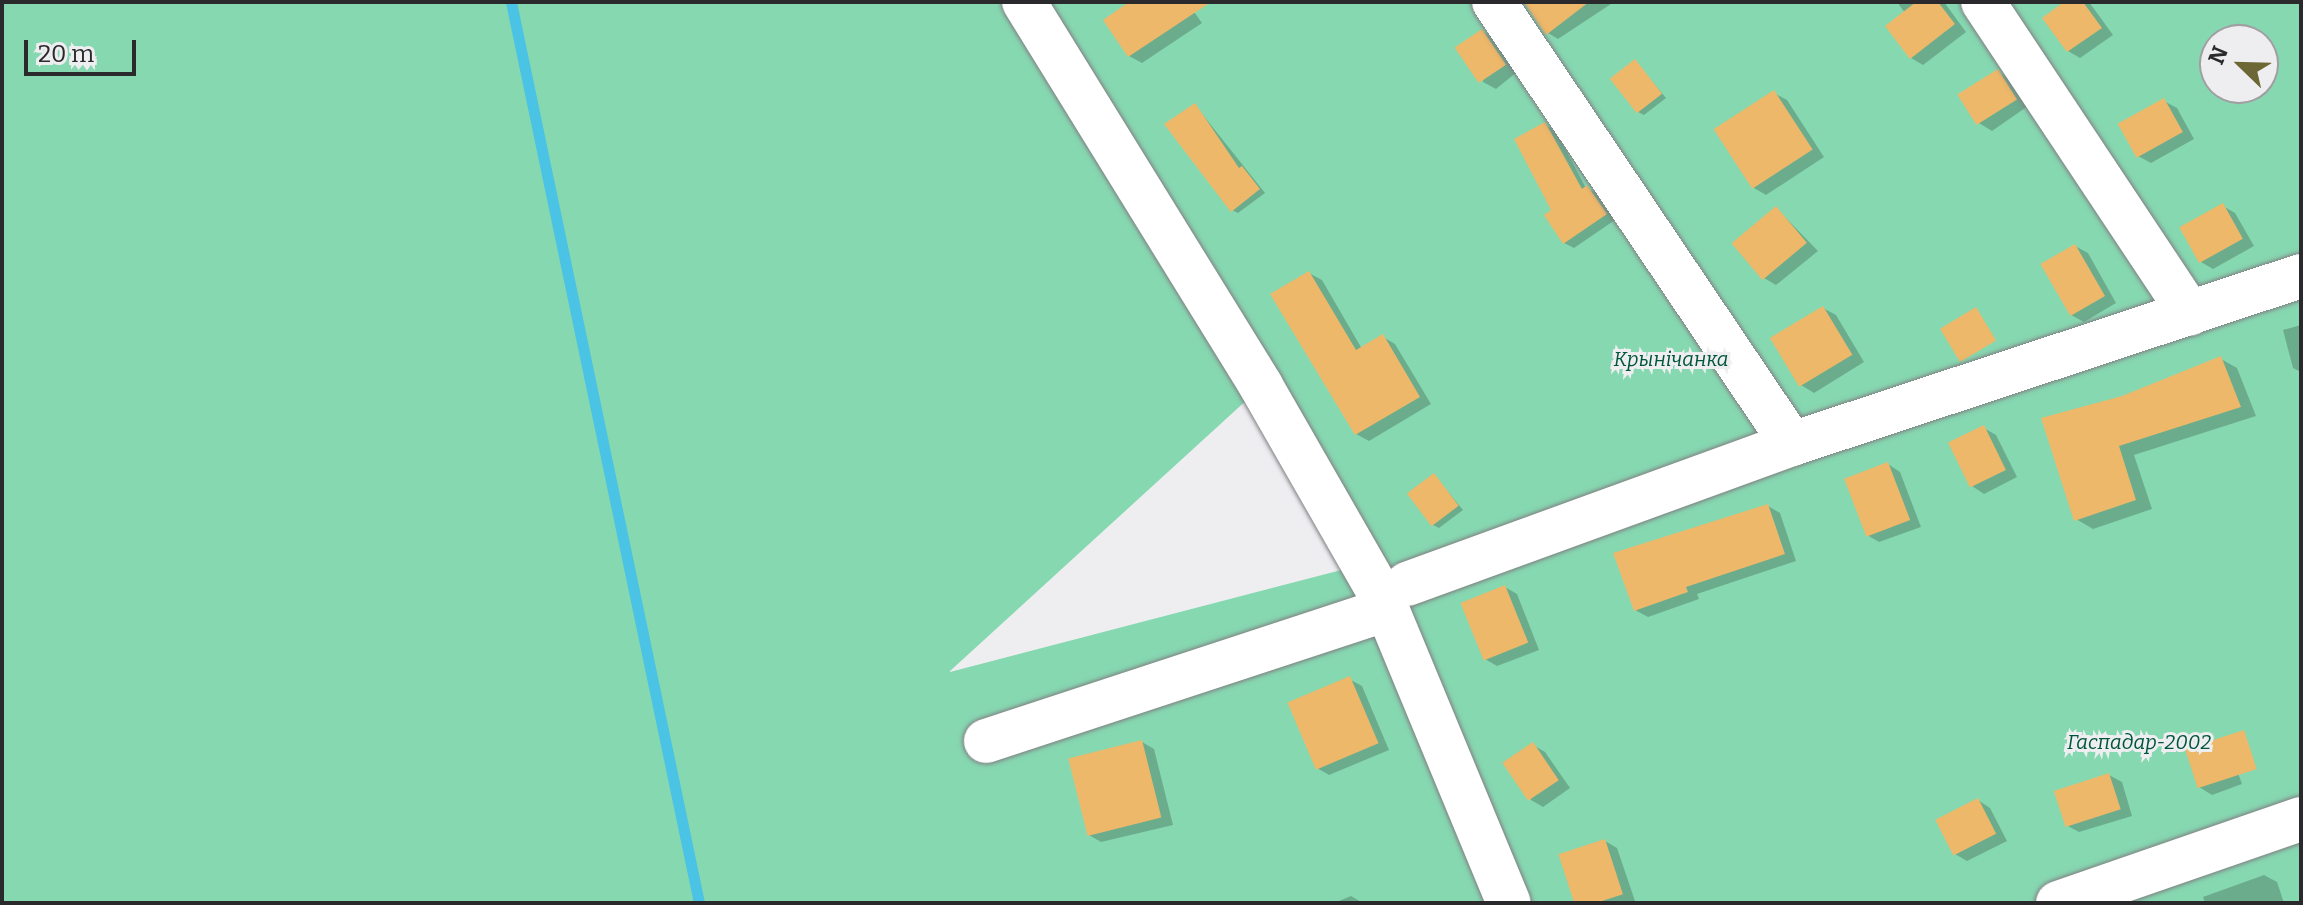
<!DOCTYPE html>
<html>
<head>
<meta charset="utf-8">
<style>
	body { margin:0 }
	#map { position:relative; width:2303px; height:905px; overflow:hidden; background:#eeeef1; font-family:Bitter,serif }
	div>[style] { position:absolute }
	.green>* { inset:0; background:#86d8b1 }
	.shadow>* { inset:0; background:#0003 }
	.stream>* { height:11px; margin:-5.5px; padding:0 5.5px; transform-origin:5.5px; border-radius:5.5px; background:#4bc3e4 }
	.building>* { inset:0; background:#edb869; transform-origin:0 0 }
	.roads { filter:drop-shadow(0 0 2px #807f82) drop-shadow(0 0 2px #807f82) }
	.minor>* { height:44px; margin:-22px; padding:0 22px; transform-origin:22px; border-radius:22px; background:#fff }
	span { translate:-50% -50%; white-space:nowrap; text-align:center; line-height:1.15; -webkit-text-stroke:6px #eeeef1; paint-order:stroke }
	.park-label { font-size:20px; color:#00563a; font-style:italic }
	.frame { position:absolute; inset:0; border:4px solid #2a2a2c; pointer-events:none }
	.north { position:absolute; left:2199px; top:24px; width:80px; height:80px; box-sizing:border-box; background:#eeeef1; border:2px solid #a0a0a2; border-radius:50%; rotate:293deg; font-size:22px; font-weight:700; line-height:32px; text-align:center; color:#2a2a2c }
	.north::after { content:''; display:block; margin:auto; width:28px; height:36px; background:#6c6734; clip-path:polygon(50% 0,100% 100%,50% 72%,0 100%) }
	.scale { position:absolute; left:24px; top:40px; width:112px; height:36px; box-sizing:border-box; border:4px solid #2a2a2c; border-top:0; padding-left:10px; font-size:24px; line-height:28px; white-space:nowrap; color:#2a2a2c; -webkit-text-stroke:6px #eeeef1; paint-order:stroke }
</style>
</head>
<body>
<div id="map">
	<div class="green">
		<i style="clip-path:polygon(evenodd,2px 2px,2301px 2px,2301px 903px,2px 903px,2px 2px,2215px 40px,2263px 40px,2263px 88px,2215px 88px,2215px 40px,2px 2px,1261px 387px,1376px 561px,950px 672px,950px 671px,1261px 387px)"></i>
	</div>
	<div class="shadow">
		<i style="clip-path:polygon(1133px 2px,1187px 2px,1202px 23px,1142px 63px,1129px 56px)"></i>
		<i style="clip-path:polygon(1530px 2px,1614px 2px,1558px 39px,1548px 33px)"></i>
		<i style="clip-path:polygon(1897px 2px,1944px 2px,1966px 32px,1923px 65px,1911px 58px,1905px 13px)"></i>
		<i style="clip-path:polygon(2068px 2px,2089px 2px,2113px 35px,2080px 58px,2068px 51px)"></i>
		<i style="clip-path:polygon(1482px 31px,1495px 39px,1517px 72px,1496px 89px,1483px 82px)"></i>
		<i style="clip-path:polygon(1635px 61px,1666px 98px,1644px 115px,1638px 112px)"></i>
		<i style="clip-path:polygon(1998px 72px,2010px 79px,2028px 106px,1992px 131px,1979px 123px)"></i>
		<i style="clip-path:polygon(1774px 93px,1787px 100px,1824px 157px,1766px 195px,1754px 188px)"></i>
		<i style="clip-path:polygon(2164px 101px,2177px 108px,2194px 139px,2151px 163px,2138px 156px)"></i>
		<i style="clip-path:polygon(1195px 105px,1265px 193px,1238px 213px,1232px 210px)"></i>
		<i style="clip-path:polygon(1545px 125px,1555px 130px,1586px 188px,1597px 193px,1615px 220px,1574px 248px,1564px 243px,1554px 210px)"></i>
		<i style="clip-path:polygon(2223px 206px,2235px 213px,2254px 246px,2213px 269px,2201px 262px)"></i>
		<i style="clip-path:polygon(1776px 208px,1818px 251px,1776px 285px,1764px 278px)"></i>
		<i style="clip-path:polygon(2075px 246px,2088px 253px,2116px 303px,2084px 322px,2071px 315px)"></i>
		<i style="clip-path:polygon(1309px 273px,1322px 280px,1362px 349px,1383px 337px,1395px 344px,1431px 404px,1369px 441px,1356px 434px)"></i>
		<i style="clip-path:polygon(1823px 308px,1836px 315px,1864px 362px,1814px 393px,1801px 385px)"></i>
		<i style="clip-path:polygon(2301px 325px,2301px 372px,2293px 368px,2283px 330px)"></i>
		<i style="clip-path:polygon(2221px 359px,2237px 368px,2256px 416px,2134px 455px,2152px 509px,2093px 529px,2076px 519px,2123px 398px)"></i>
		<i style="clip-path:polygon(1984px 428px,1996px 435px,2017px 477px,1984px 494px,1972px 486px)"></i>
		<i style="clip-path:polygon(1888px 464px,1900px 472px,1921px 527px,1879px 542px,1867px 535px)"></i>
		<i style="clip-path:polygon(1434px 475px,1463px 510px,1439px 528px,1433px 525px)"></i>
		<i style="clip-path:polygon(1768px 506px,1780px 513px,1796px 561px,1697px 594px,1699px 599px,1648px 617px,1635px 610px)"></i>
		<i style="clip-path:polygon(1505px 587px,1517px 594px,1539px 650px,1497px 666px,1485px 659px)"></i>
		<i style="clip-path:polygon(1349px 679px,1362px 686px,1389px 750px,1329px 775px,1317px 768px)"></i>
		<i style="clip-path:polygon(1142px 742px,1154px 749px,1173px 825px,1101px 842px,1089px 835px)"></i>
		<i style="clip-path:polygon(1533px 745px,1545px 752px,1570px 788px,1543px 807px,1531px 800px)"></i>
		<i style="clip-path:polygon(2229px 748px,2242px 784px,2212px 795px,2199px 787px)"></i>
		<i style="clip-path:polygon(2109px 775px,2122px 782px,2132px 816px,2079px 832px,2066px 825px)"></i>
		<i style="clip-path:polygon(1978px 800px,1990px 808px,2007px 841px,1967px 861px,1955px 854px)"></i>
		<i style="clip-path:polygon(1605px 841px,1617px 848px,1635px 901px,1577px 903px,1561px 856px)"></i>
		<i style="clip-path:polygon(2264px 875px,2277px 882px,2284px 903px,2205px 903px,2203px 897px)"></i>
		<i style="clip-path:polygon(1351px 896px,1363px 903px,1334px 903px)"></i>
	</div>
	<div class="stream">
		<i style="left:511px;top:2px;width:920px;rotate:78.21deg"></i>
	</div>
	<div class="building">
		<i style="clip-path:polygon(1129px 2px,1211px 2px,1128px 57px,1103px 20px)"></i>
		<i style="clip-path:polygon(1524px 2px,1589px 2px,1546px 35px)"></i>
		<i style="clip-path:polygon(1916px 2px,1938px 2px,1955px 24px,1910px 59px,1885px 26px)"></i>
		<i style="clip-path:polygon(2064px 2px,2083px 2px,2102px 28px,2067px 52px,2042px 18px)"></i>
		<i style="left:1482px;top:29px;width:43px;height:33px;rotate:56deg"></i>
		<i style="left:1635px;top:59px;width:44px;height:32px;rotate:52deg"></i>
		<i style="left:1998px;top:69px;width:36px;height:48px;rotate:58deg"></i>
		<i style="left:1774px;top:90px;width:71px;height:72px;rotate:57deg"></i>
		<i style="left:2164px;top:98px;width:39px;height:53px;rotate:61deg"></i>
		<i style="clip-path:polygon(1195px 103px,1239px 168px,1242px 166px,1260px 189px,1231px 212px,1164px 124px)"></i>
		<i style="clip-path:polygon(1545px 122px,1582px 189px,1587px 185px,1607px 214px,1563px 244px,1544px 215px,1551px 210px,1514px 139px)"></i>
		<i style="left:2223px;top:203px;width:41px;height:50px;rotate:61deg"></i>
		<i style="left:1776px;top:206px;width:48px;height:58px;rotate:50deg"></i>
		<i style="left:2075px;top:244px;width:60px;height:40px;rotate:60deg"></i>
		<i style="clip-path:polygon(1309px 271px,1356px 350px,1383px 334px,1420px 397px,1355px 435px,1270px 294px)"></i>
		<i style="left:1823px;top:306px;width:57px;height:62px;rotate:59deg"></i>
		<i style="left:1976px;top:307px;width:39px;height:42px;rotate:59deg"></i>
		<i style="clip-path:polygon(2221px 356px,2241px 407px,2119px 446px,2136px 500px,2074px 521px,2041px 418px,2122px 396px)"></i>
		<i style="left:1984px;top:425px;width:50px;height:40px;rotate:64deg"></i>
		<i style="left:1888px;top:462px;width:62px;height:47px;rotate:69deg"></i>
		<i style="left:1434px;top:473px;width:41px;height:34px;rotate:53deg"></i>
		<i style="clip-path:polygon(1768px 504px,1785px 554px,1686px 587px,1688px 592px,1634px 611px,1613px 553px)"></i>
		<i style="left:1505px;top:585px;width:62px;height:48px;rotate:68deg"></i>
		<i style="left:1350px;top:676px;width:73px;height:68px;rotate:67deg"></i>
		<i style="left:2244px;top:730px;width:41px;height:62px;rotate:72deg"></i>
		<i style="left:1142px;top:740px;width:80px;height:76px;rotate:76deg"></i>
		<i style="left:1533px;top:742px;width:46px;height:37px;rotate:56deg"></i>
		<i style="left:2109px;top:773px;width:38px;height:58px;rotate:72deg"></i>
		<i style="left:1978px;top:798px;width:40px;height:48px;rotate:63deg"></i>
		<i style="left:1605px;top:839px;width:58px;height:49px;rotate:72deg"></i>
	</div>
	<div class="roads">
		<div class="minor">
			<i style="left:1024px;top:2px;width:451px;rotate:58.3deg"></i>
			<i style="left:1261px;top:386px;width:243px;rotate:60.2deg"></i>
			<i style="left:1382px;top:597px;width:331px;rotate:67.5deg"></i>
			<i style="left:1494px;top:2px;width:533px;rotate:56.01deg"></i>
			<i style="left:1983px;top:2px;width:374px;rotate:56.4deg"></i>
			<i style="left:1407px;top:584px;width:410px;rotate:-20deg"></i>
			<i style="left:1792px;top:444px;width:536px;rotate:-18.27deg"></i>
			<i style="left:986px;top:741px;width:422px;rotate:-18.2deg"></i>
			<i style="left:2058px;top:903px;width:257px;rotate:-19.1deg"></i>
		</div>
	</div>
	<div class="park-label">
		<span style="left:1671px;top:359px">Крынічанка</span>
		<span style="left:2139px;top:742px">Гаспадар-2002</span>
	</div>
	<div class="frame"></div>
	<div class="north">N</div>
	<div class="scale">20 m</div>
</div>
</body>
</html>
